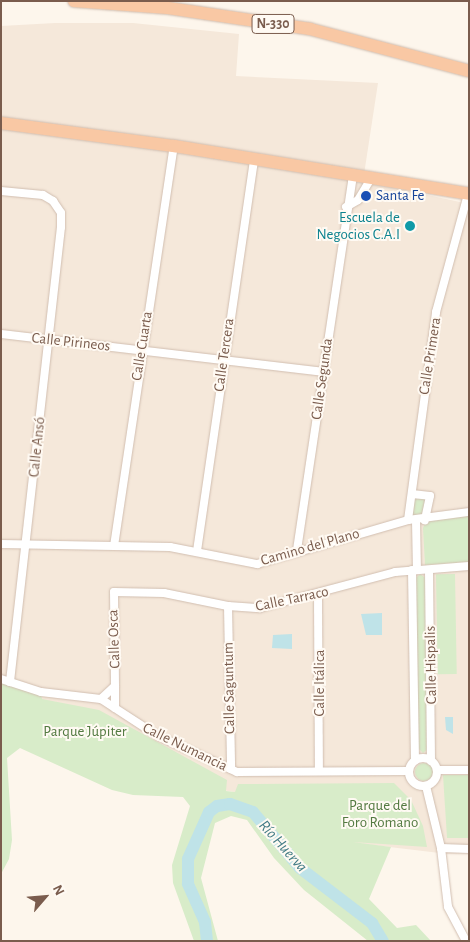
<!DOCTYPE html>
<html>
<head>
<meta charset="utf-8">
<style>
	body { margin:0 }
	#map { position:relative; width:470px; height:942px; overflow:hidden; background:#fdf6ec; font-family:"Alegreya Sans",sans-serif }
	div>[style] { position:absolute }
	.residential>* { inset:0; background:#f5e8da }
	.green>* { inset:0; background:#d8ecc9; transform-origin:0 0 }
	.round { border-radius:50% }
	.water>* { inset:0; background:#bfe3e8 }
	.river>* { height:12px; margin:-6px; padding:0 6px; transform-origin:6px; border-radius:6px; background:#bfe3e8 }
	.roads { filter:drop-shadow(0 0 1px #d1beb0) drop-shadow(0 0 1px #d1beb0) }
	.minor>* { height:8px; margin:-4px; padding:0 4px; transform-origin:4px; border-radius:4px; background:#fff }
	.minor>.ring { margin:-4px; padding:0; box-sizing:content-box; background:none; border:8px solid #fff; border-radius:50% }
	.trunk>* { height:12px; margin:-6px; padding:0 6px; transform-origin:6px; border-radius:6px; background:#f9c8a4 }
	.dots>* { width:14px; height:14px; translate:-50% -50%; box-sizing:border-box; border:2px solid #fffaf3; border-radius:50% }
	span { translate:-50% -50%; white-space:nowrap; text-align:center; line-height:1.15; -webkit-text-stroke:4px #fffaf3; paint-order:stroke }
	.shield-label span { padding:1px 4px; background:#fffaf3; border:1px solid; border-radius:4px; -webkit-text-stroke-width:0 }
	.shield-label { font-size:14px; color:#7a5c4d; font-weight:700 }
	.transit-label { font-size:15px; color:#164399 }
	.left { translate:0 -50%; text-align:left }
	.culture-label { font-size:15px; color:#0d838f }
	.right { translate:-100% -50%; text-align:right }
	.street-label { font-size:15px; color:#7a5c4d }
	.park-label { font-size:15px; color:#537a41 }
	.water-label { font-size:16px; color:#437c86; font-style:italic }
	.frame { position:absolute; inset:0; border:2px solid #7a5c4d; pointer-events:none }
	.north { position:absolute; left:20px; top:872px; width:50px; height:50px; -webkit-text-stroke:4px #fffaf3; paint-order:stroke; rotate:63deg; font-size:14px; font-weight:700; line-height:20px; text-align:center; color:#7a5c4d }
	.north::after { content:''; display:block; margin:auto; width:18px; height:22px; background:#7a5c4d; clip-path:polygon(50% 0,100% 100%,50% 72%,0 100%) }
</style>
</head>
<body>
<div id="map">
	<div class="residential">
		<i style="clip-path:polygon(55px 23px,133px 23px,239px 34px,236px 76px,378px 83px,363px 181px,469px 204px,469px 853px,448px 854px,339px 841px,235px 792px,113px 775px,42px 699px,41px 692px,1px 679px,1px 26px)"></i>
	</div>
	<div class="green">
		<i style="clip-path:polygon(412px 494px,429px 496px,424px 518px,410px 518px)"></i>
		<i style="clip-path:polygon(469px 513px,469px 562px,425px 565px,423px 528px,426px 521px)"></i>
		<i style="clip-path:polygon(420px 574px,427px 579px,429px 748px,423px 753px,417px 747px,415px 579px)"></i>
		<i style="left:455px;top:574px;width:100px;height:19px;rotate:89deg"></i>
		<i style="clip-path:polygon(1px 679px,41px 692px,42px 699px,99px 710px,227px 780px,226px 791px,235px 792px,238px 784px,394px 783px,411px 800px,423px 826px,427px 847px,353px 842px,391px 847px,369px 899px,397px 928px,416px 925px,431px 941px,368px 941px,304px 890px,274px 858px,247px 820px,231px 816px,215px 823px,201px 878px,218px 941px,194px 941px,173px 883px,172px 865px,190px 806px,183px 797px,133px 795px,112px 790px,20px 748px,7px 758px,12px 840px,9px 859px,1px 874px)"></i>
		<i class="round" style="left:415px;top:763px;width:18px;height:18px"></i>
		<i style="clip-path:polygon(443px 775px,469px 775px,469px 838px,447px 838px)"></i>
	</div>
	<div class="water">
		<i style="clip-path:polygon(382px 613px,382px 635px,366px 635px,361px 614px)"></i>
		<i style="clip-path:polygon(292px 634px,292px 649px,272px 648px,273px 635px)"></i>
		<i style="clip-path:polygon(445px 717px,453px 717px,453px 734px,446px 730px)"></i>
	</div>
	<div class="river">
		<i style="left:207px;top:941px;width:19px;rotate:-96deg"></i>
		<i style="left:205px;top:922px;width:42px;rotate:-114.1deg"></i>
		<i style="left:188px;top:884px;width:25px;rotate:-90deg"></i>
		<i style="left:188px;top:859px;width:51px;rotate:-65.9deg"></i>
		<i style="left:209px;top:812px;width:10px;rotate:-37deg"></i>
		<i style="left:217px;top:806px;width:13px;rotate:-9deg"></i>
		<i style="left:230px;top:804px;width:24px;rotate:19deg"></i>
		<i style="left:253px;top:812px;width:73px;rotate:50deg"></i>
		<i style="left:300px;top:868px;width:91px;rotate:37.4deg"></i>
		<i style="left:372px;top:923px;width:21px;rotate:59deg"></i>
	</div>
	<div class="roads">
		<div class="minor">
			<i style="left:1px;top:191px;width:42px;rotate:5.4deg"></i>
			<i style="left:43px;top:195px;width:12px;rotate:31deg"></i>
			<i style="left:53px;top:201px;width:14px;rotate:56deg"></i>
			<i style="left:61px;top:213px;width:14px;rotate:90deg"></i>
			<i style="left:61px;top:227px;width:458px;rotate:96.4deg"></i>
			<i style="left:346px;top:207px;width:14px;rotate:-30deg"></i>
			<i style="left:358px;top:200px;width:26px;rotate:-59deg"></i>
			<i style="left:1px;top:334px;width:324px;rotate:6.7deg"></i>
			<i style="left:412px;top:494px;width:18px;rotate:6deg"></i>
			<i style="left:430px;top:496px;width:25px;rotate:102deg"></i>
			<i style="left:408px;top:520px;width:210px;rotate:-82.3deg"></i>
			<i style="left:436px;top:312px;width:122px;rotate:-74.8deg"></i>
			<i style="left:416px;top:520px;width:50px;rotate:88.9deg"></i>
			<i style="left:1px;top:544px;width:169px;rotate:1deg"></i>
			<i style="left:170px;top:547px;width:89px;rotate:11.1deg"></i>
			<i style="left:257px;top:564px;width:157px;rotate:-16.2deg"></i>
			<i style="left:408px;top:520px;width:62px;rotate:-7.5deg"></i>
			<i style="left:114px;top:546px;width:404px;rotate:-81.5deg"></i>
			<i style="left:297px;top:550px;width:379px;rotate:-81.5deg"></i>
			<i style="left:197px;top:551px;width:396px;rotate:-81.7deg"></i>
			<i style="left:412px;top:570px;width:190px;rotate:89.1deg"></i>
			<i style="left:429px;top:570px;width:191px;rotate:89.4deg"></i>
			<i style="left:318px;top:595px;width:176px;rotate:89.7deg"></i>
			<i style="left:228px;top:606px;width:163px;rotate:88.9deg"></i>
			<i style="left:1px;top:679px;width:42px;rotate:18deg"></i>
			<i style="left:41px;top:692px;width:60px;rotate:6.7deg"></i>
			<i style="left:101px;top:699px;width:68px;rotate:33deg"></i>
			<i style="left:158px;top:736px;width:87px;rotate:24.5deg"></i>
			<i style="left:237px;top:772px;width:172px;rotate:-0.3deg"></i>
			<i style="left:101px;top:699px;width:19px;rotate:-43deg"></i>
			<i style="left:115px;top:686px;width:94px;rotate:-90.6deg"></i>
			<i style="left:114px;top:592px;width:50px;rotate:1.1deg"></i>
			<i style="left:164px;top:593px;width:65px;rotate:11.5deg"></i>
			<i style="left:228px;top:606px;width:32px;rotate:4deg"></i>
			<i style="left:260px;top:608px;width:140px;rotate:-14.9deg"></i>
			<i style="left:395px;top:572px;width:74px;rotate:-4.6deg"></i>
			<i style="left:115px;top:708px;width:22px;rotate:-90deg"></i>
			<i class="ring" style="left:409px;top:758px;width:20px;height:20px"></i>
			<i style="left:437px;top:770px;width:32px"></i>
			<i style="left:426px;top:786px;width:64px;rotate:76.4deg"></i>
			<i style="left:441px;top:848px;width:59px;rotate:83.2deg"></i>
			<i style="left:448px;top:907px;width:38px;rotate:62deg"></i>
			<i style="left:441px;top:848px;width:28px;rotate:2deg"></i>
		</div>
		<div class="trunk">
			<i style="left:74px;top:1px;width:94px;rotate:4.3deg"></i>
			<i style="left:168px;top:8px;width:144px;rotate:8.4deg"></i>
			<i style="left:310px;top:29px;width:164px;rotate:14.8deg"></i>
			<i style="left:1px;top:123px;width:175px;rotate:7.6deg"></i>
			<i style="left:174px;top:146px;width:299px;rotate:9.2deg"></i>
		</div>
	</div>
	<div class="dots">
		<i style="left:366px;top:196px;background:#1a4fb4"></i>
		<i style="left:410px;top:226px;background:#0f9aa8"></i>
	</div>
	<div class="shield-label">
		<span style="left:273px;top:24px">N-330</span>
	</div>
	<div class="transit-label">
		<span class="left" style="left:376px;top:196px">Santa Fe</span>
	</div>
	<div class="culture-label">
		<span class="right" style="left:400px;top:226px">Escuela de<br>Negocios C.A.I</span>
	</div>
	<div class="street-label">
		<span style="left:71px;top:342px;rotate:6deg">Calle Pirineos</span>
		<span style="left:142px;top:346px;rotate:-81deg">Calle Cuarta</span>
		<span style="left:224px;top:355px;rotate:-82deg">Calle Tercera</span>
		<span style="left:430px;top:356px;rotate:-81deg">Calle Primera</span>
		<span style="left:322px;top:379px;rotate:-82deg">Calle Segunda</span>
		<span style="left:37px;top:447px;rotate:-84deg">Calle Ansó</span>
		<span style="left:310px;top:547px;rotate:-16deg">Camino del Plano</span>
		<span style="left:292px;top:599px;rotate:-12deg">Calle Tarraco</span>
		<span style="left:114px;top:639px;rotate:-92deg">Calle Osca</span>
		<span style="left:431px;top:665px;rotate:-91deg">Calle Hispalis</span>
		<span style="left:320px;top:683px;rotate:-90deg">Calle Itálica</span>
		<span style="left:229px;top:688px;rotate:-91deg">Calle Saguntum</span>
		<span style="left:185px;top:747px;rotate:26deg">Calle Numancia</span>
	</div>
	<div class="park-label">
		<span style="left:85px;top:732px">Parque Júpiter</span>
		<span style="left:380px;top:814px">Parque del<br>Foro Romano</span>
	</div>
	<div class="water-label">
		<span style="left:283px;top:846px;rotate:48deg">Río Huerva</span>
	</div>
	<div class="frame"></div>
	<div class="north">N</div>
</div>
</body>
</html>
